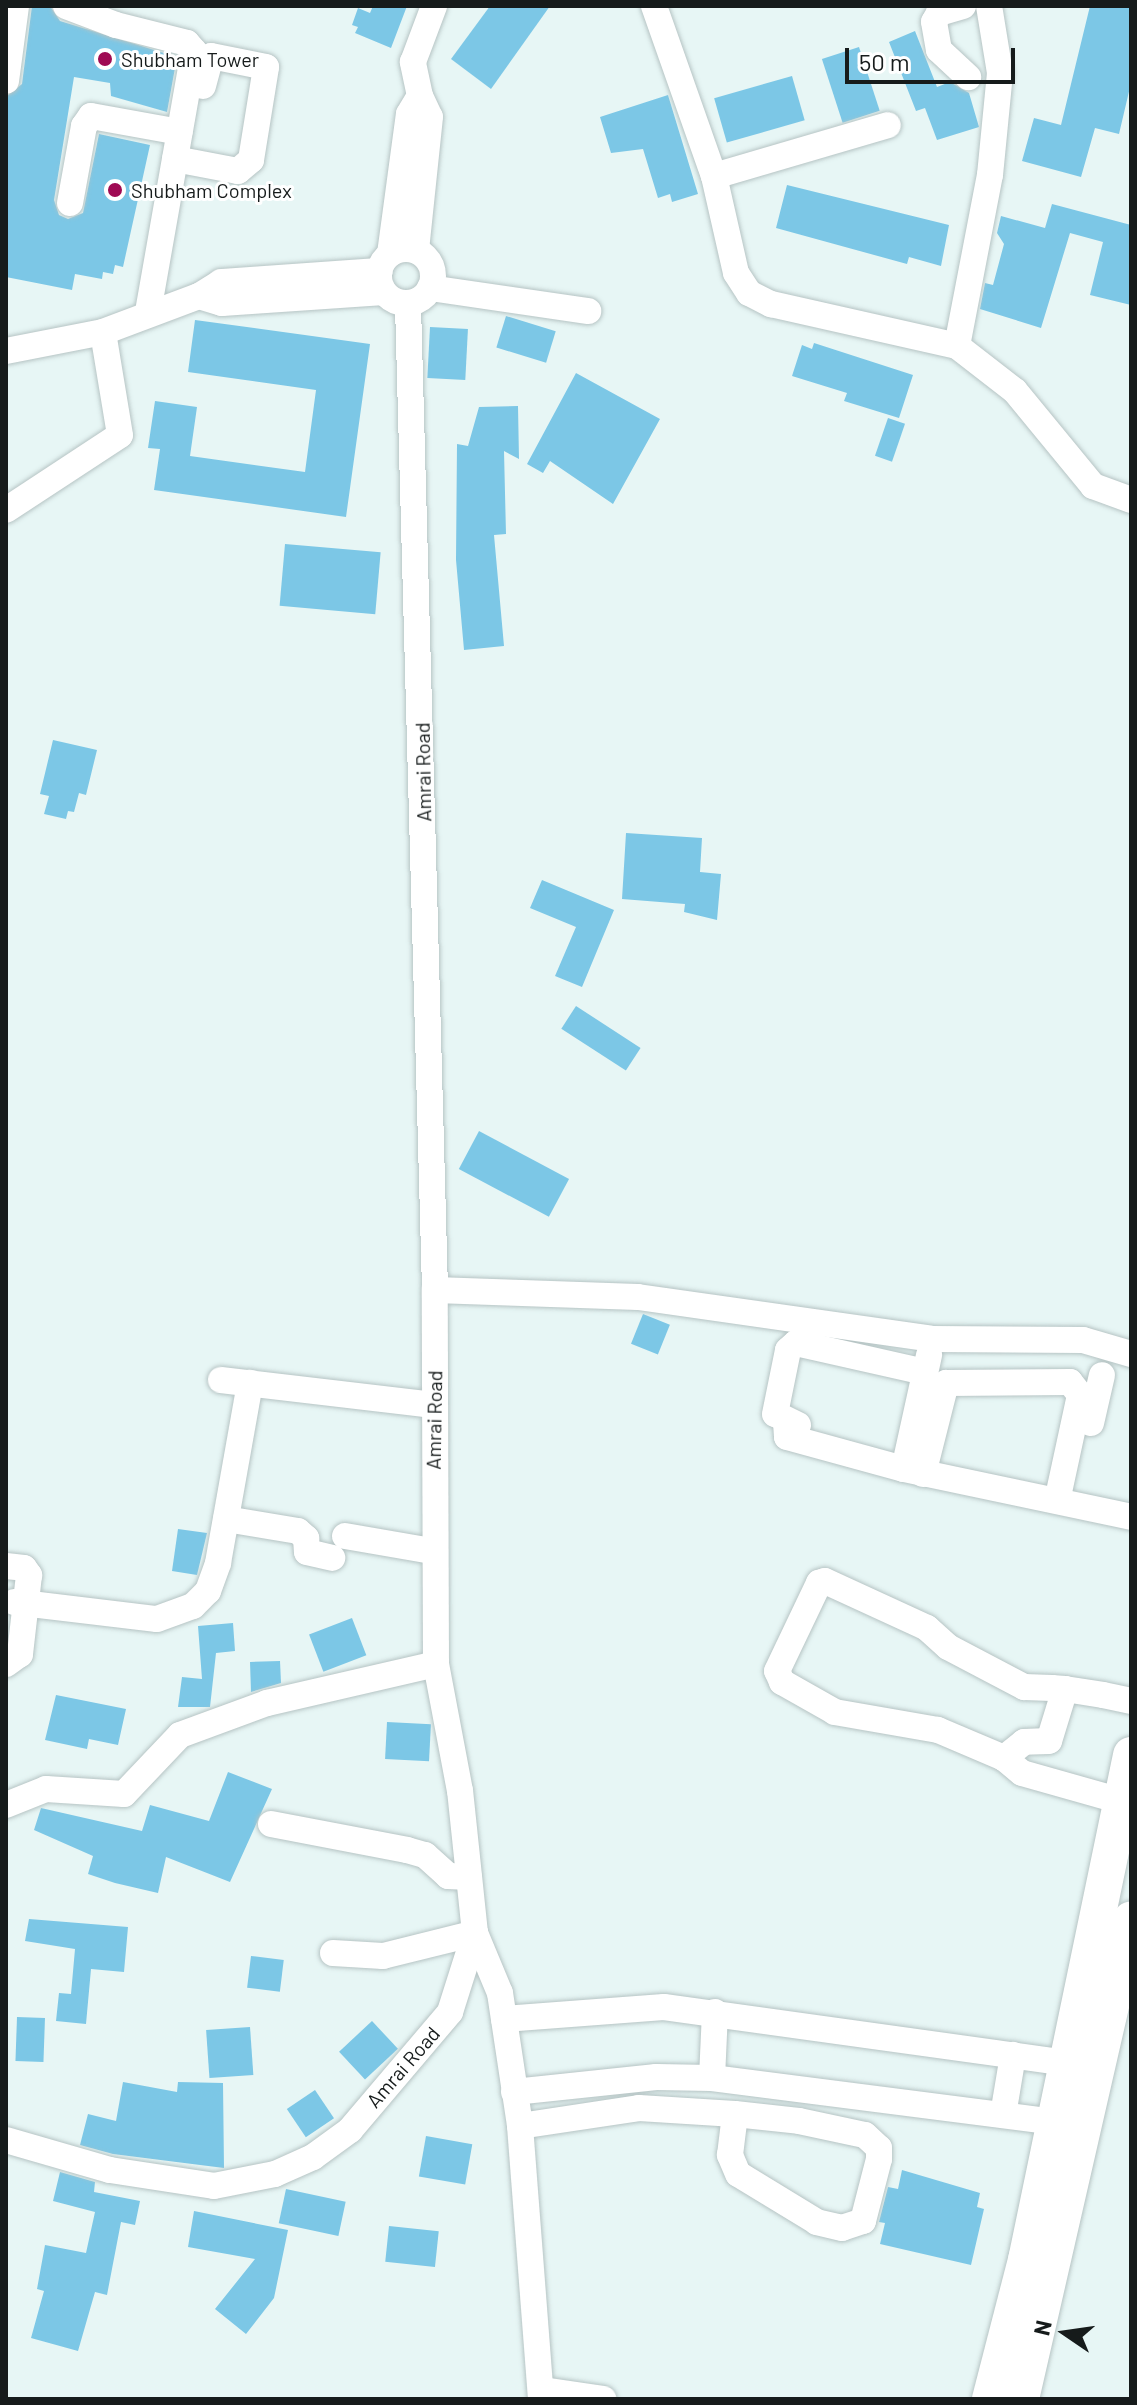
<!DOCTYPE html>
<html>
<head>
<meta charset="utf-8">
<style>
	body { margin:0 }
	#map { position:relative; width:1137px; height:2405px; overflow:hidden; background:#e7f6f5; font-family:Barlow,sans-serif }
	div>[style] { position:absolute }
	.building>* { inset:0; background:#7cc7e6; transform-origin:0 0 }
	.roads { filter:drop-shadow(0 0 2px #b6c4c4) drop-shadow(0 0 2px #b6c4c4) }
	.street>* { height:26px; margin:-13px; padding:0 13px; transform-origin:13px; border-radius:13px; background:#fff }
	.street>.ring { margin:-13px; padding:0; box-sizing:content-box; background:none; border:26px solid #fff; border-radius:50% }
	.secondary>* { height:36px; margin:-18px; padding:0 18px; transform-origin:18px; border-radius:18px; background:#fff }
	.dots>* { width:22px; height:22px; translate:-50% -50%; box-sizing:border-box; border:4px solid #fff; border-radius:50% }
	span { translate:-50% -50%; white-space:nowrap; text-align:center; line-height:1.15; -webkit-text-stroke:6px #fff; paint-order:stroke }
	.poi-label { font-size:20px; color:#161b1b }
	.left { translate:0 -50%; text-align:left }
	.street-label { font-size:20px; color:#161b1b }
	.frame { position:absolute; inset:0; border:8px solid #161b1b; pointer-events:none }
	.north { position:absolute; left:1025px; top:2293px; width:80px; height:80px; -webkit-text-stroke:6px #fff; paint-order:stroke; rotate:283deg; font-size:22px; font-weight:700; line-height:32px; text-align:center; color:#161b1b }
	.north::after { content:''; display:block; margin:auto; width:28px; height:36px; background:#161b1b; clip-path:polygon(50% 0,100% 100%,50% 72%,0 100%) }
	.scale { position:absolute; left:845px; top:48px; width:170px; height:36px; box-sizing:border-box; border:4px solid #161b1b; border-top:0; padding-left:10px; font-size:24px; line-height:28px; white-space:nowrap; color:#161b1b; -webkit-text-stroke:6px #fff; paint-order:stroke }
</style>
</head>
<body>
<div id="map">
	<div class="building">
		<i style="clip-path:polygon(32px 6px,50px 6px,60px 21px,177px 57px,167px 112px,111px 96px,110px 83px,74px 77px,54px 200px,59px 215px,68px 219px,83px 213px,99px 134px,150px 145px,123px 267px,115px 265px,113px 274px,103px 272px,102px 279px,75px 274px,72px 290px,6px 277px,6px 97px,22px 84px)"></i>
		<i style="clip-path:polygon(373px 6px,407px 6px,391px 48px,355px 33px,358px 27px,352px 25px,358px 8px,370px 13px)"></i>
		<i style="clip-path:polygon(490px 6px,550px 6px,491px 89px,451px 59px)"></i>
		<i style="clip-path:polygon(1090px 6px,1131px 6px,1131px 83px,1119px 134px,1095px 128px,1081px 177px,1022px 161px,1034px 118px,1061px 125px)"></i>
		<i style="clip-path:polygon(915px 31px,937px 87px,950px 82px,969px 93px,979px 127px,937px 140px,925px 108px,916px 111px,889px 42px)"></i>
		<i style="left:859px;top:47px;width:67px;height:39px;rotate:72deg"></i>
		<i style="left:792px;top:76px;width:46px;height:81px;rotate:74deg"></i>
		<i style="clip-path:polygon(668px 95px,698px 194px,672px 202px,670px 194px,658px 198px,643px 149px,611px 153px,600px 117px)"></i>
		<i style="clip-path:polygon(787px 185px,949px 225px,941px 266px,909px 257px,907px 264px,776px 228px)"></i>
		<i style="clip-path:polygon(1052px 204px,1131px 225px,1131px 305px,1090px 295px,1103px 242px,1070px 233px,1041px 328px,980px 309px,985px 283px,993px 285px,1004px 244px,997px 233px,1001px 216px,1045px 228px)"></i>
		<i style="left:506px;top:316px;width:52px;height:33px;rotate:17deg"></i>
		<i style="clip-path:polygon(195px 320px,370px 344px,346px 517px,154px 490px,160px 449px,148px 448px,155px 401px,197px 407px,190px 456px,305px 472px,316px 390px,188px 372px)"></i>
		<i style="left:430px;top:327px;width:38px;height:51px;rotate:3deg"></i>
		<i style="clip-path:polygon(814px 343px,913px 375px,899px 418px,844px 401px,847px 393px,792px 376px,802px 345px,812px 349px)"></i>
		<i style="clip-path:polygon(576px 373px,660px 419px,613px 504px,550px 461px,543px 473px,527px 464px)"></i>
		<i style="clip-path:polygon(518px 406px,519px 459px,504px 451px,506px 534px,494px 535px,504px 646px,464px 650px,456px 560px,457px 444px,468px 446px,479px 407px)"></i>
		<i style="left:888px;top:418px;width:18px;height:40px;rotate:19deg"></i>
		<i style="left:285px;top:544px;width:96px;height:62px;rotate:5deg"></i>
		<i style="clip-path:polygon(53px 740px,97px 750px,86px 795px,79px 793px,74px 812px,68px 811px,66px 819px,44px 814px,49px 796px,40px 794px)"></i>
		<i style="clip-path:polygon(626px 833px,702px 838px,700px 872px,721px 874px,717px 920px,684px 912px,685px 904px,622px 899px)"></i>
		<i style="clip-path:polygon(542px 880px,614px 910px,582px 987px,555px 976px,576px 927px,530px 908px)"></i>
		<i style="left:576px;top:1006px;width:77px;height:27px;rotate:33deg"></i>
		<i style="left:479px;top:1131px;width:102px;height:43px;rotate:28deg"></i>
		<i style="left:643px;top:1314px;width:29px;height:32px;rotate:22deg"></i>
		<i style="clip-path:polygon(178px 1529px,207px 1533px,197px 1575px,172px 1571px)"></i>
		<i style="left:352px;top:1618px;width:40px;height:46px;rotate:69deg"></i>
		<i style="clip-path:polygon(233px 1623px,235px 1651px,216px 1653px,210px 1707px,178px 1707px,182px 1677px,202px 1679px,198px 1626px)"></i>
		<i style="clip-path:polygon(280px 1661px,281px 1683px,251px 1692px,250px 1662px)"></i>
		<i style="clip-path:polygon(56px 1695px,126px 1709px,118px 1745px,89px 1739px,87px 1749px,45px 1740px)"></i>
		<i style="left:387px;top:1722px;width:44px;height:37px;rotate:3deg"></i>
		<i style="clip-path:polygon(228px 1772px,272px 1789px,230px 1882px,166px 1857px,158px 1893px,115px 1883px,88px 1874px,93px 1856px,34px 1830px,41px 1808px,142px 1831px,150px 1805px,209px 1821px)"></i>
		<i style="clip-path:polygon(29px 1919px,128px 1927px,124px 1972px,91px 1969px,86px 2024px,56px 2021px,59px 1993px,71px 1994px,75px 1949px,25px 1941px)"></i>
		<i style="left:251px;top:1956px;width:33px;height:32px;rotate:7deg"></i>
		<i style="left:17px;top:2017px;width:28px;height:44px;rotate:2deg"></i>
		<i style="left:372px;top:2021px;width:38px;height:45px;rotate:47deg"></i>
		<i style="left:250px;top:2027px;width:48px;height:44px;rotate:86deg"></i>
		<i style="clip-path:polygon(123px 2082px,177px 2092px,178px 2082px,223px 2083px,224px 2168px,113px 2154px,80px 2145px,88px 2114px,116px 2121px)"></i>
		<i style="left:315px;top:2090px;width:34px;height:34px;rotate:56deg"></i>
		<i style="left:426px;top:2136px;width:47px;height:41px;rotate:10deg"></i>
		<i style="clip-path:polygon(902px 2170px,980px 2193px,977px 2207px,984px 2209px,971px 2265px,880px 2244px,885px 2223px,879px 2222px,888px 2187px,898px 2189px)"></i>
		<i style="clip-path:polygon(60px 2172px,95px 2182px,94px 2192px,140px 2201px,135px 2225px,121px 2222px,107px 2295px,95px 2292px,78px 2351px,31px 2338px,44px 2291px,37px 2289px,45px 2245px,86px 2253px,95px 2212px,53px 2201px)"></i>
		<i style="left:286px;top:2189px;width:61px;height:35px;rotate:12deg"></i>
		<i style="clip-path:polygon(194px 2211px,288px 2230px,274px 2298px,246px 2334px,215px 2309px,255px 2259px,188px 2247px)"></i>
		<i style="left:389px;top:2226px;width:50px;height:36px;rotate:6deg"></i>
	</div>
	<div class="roads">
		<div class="street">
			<i style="left:66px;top:6px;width:53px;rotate:20.8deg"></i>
			<i style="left:116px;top:25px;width:73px;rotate:14.2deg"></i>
			<i style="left:187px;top:43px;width:11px;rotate:49deg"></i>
			<i style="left:194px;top:51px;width:265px;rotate:100deg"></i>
			<i style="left:654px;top:6px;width:180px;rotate:70.6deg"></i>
			<i style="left:714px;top:176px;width:99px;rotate:77.2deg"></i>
			<i style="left:736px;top:273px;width:24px;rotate:57deg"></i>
			<i style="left:749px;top:293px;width:25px;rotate:27deg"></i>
			<i style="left:771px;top:304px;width:191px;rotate:12.7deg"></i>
			<i style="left:957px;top:346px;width:73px;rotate:37.8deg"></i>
			<i style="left:1015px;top:391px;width:123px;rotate:50.6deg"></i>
			<i style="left:1093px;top:486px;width:40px;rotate:20.2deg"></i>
			<i style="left:963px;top:6px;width:25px;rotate:164deg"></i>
			<i style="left:939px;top:13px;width:10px;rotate:119deg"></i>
			<i style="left:934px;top:22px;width:28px;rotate:80deg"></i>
			<i style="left:939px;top:50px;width:40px;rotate:43deg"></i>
			<i style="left:6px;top:81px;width:76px;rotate:-82.4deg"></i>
			<i style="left:420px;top:96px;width:35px;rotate:-102deg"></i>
			<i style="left:413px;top:62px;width:60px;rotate:-69.4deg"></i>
			<i style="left:175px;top:159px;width:64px;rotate:10.8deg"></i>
			<i style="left:238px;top:171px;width:17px;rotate:-40deg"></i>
			<i style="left:251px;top:160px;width:94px;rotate:-80.8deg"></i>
			<i style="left:266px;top:67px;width:56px;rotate:-168.7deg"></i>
			<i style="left:211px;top:56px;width:31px;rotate:105deg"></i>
			<i style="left:714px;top:176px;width:181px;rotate:-16.3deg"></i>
			<i style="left:70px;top:203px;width:78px;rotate:-79.7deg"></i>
			<i style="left:84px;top:126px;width:12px;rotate:-55deg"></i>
			<i style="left:91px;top:116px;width:90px;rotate:10.2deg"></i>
			<i class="ring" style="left:379px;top:249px;width:28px;height:28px"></i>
			<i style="left:390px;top:254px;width:141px;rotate:-82.3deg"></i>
			<i style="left:409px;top:114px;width:21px;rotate:-59deg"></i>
			<i style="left:420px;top:96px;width:23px;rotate:65deg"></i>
			<i style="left:430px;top:117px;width:134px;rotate:96deg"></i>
			<i style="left:430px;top:288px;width:160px;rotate:8.3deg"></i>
			<i style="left:199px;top:296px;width:24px;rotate:17deg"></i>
			<i style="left:222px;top:303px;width:162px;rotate:-3.9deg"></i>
			<i style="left:957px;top:346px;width:174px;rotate:-79.1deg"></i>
			<i style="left:990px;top:175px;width:102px;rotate:-84.4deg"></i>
			<i style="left:1000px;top:73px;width:68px;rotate:-99.3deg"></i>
			<i style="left:6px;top:351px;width:99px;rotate:-11.1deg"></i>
			<i style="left:103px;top:332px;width:103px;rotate:-20.6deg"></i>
			<i style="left:199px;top:296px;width:26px;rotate:-32deg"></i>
			<i style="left:221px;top:282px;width:159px;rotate:-4deg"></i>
			<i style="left:6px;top:510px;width:136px;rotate:-33.3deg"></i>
			<i style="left:120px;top:435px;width:104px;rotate:-99.4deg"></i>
			<i style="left:435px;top:1290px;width:203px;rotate:2deg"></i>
			<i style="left:638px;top:1297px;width:297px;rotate:8.1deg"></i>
			<i style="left:932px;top:1339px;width:151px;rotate:0.4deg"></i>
			<i style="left:1083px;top:1340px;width:50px;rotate:16.3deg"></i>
			<i style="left:221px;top:1380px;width:214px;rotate:6.7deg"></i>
			<i style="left:786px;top:1422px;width:15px;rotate:86deg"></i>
			<i style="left:787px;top:1437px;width:121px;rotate:15.3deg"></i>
			<i style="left:904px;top:1469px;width:232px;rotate:11.9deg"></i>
			<i style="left:1091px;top:1423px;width:49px;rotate:-77.1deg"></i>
			<i style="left:798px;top:1425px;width:25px;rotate:-154deg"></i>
			<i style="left:775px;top:1414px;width:65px;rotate:-78.5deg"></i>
			<i style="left:788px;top:1350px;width:11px;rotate:-41deg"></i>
			<i style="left:796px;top:1343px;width:132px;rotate:12.7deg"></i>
			<i style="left:904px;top:1469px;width:117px;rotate:-77.6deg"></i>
			<i style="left:923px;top:1474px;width:94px;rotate:-75.8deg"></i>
			<i style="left:946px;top:1383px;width:124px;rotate:-0.5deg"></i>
			<i style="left:1070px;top:1382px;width:16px;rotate:52deg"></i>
			<i style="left:1080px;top:1395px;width:108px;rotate:102.2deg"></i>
			<i style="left:226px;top:1519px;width:73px;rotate:9.5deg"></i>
			<i style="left:298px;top:1531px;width:11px;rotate:41deg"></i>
			<i style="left:306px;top:1538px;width:14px;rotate:86deg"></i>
			<i style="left:307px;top:1552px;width:26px;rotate:13deg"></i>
			<i style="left:345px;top:1536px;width:88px;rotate:9.8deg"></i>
			<i style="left:6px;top:1566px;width:18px;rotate:6deg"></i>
			<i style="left:24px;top:1568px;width:9px;rotate:54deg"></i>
			<i style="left:29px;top:1575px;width:80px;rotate:96.5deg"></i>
			<i style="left:20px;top:1654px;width:17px;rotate:144deg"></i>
			<i style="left:14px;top:1602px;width:144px;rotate:6.8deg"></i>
			<i style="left:157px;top:1619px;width:38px;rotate:-20deg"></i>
			<i style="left:193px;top:1606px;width:21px;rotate:-45deg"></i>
			<i style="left:208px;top:1591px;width:30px;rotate:-70deg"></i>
			<i style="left:218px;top:1563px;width:183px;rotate:-79.9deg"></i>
			<i style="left:1065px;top:1689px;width:54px;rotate:107.1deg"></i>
			<i style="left:1049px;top:1741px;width:25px;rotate:178deg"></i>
			<i style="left:1024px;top:1742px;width:26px;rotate:141deg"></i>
			<i style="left:1004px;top:1758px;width:72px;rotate:-157deg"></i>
			<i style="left:938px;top:1730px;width:105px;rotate:-170.1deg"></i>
			<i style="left:835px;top:1712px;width:61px;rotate:-150.5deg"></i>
			<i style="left:782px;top:1682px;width:12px;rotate:-114deg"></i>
			<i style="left:777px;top:1671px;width:98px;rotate:-64.5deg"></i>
			<i style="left:819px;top:1583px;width:6px;rotate:-18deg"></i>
			<i style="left:825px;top:1581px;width:112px;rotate:24.7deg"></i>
			<i style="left:927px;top:1628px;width:28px;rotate:42deg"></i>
			<i style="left:948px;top:1647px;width:86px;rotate:27.8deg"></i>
			<i style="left:1024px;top:1687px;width:28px;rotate:2deg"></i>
			<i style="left:1052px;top:1688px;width:13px;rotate:4deg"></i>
			<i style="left:1065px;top:1689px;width:38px;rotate:9deg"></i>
			<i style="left:1103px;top:1695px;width:29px;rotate:12deg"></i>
			<i style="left:1004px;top:1758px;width:23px;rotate:40deg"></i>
			<i style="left:1022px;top:1773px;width:103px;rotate:15.8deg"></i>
			<i style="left:6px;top:1805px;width:43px;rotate:-21.8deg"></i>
			<i style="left:46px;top:1789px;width:78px;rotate:3.7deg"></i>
			<i style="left:124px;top:1794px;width:81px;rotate:-46.5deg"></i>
			<i style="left:180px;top:1735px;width:93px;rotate:-20.2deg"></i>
			<i style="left:267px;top:1703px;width:173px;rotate:-13deg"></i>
			<i style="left:271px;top:1824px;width:138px;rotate:10.8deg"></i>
			<i style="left:407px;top:1850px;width:19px;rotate:16deg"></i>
			<i style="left:425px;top:1855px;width:31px;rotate:42deg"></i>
			<i style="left:448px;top:1876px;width:21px;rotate:3deg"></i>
			<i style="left:475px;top:1933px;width:65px;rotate:67.4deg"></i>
			<i style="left:500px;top:1993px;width:134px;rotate:81.4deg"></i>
			<i style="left:520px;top:2126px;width:274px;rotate:85.6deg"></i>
			<i style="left:333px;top:1953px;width:50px;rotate:3.4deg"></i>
			<i style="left:383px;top:1956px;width:95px;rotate:-14deg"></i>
			<i style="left:504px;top:2019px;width:160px;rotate:-4.3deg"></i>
			<i style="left:664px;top:2007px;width:406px;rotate:7.9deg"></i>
			<i style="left:712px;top:2078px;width:66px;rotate:-87.4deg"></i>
			<i style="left:514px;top:2092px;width:143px;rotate:-6deg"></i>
			<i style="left:656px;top:2077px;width:56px;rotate:1deg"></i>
			<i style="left:712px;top:2078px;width:345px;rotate:7.3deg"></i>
			<i style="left:1003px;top:2115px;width:61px;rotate:-80.5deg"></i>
			<i style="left:520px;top:2126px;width:120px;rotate:-8.6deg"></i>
			<i style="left:639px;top:2108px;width:96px;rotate:3.6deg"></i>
			<i style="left:735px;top:2114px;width:64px;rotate:6.2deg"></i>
			<i style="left:799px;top:2121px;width:67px;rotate:12deg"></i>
			<i style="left:865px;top:2135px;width:19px;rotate:43deg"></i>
			<i style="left:879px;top:2148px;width:11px;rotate:90deg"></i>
			<i style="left:879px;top:2159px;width:64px;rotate:104.5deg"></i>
			<i style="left:863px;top:2221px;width:22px;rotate:162deg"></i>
			<i style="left:842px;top:2228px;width:26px;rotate:-167deg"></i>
			<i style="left:817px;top:2222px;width:92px;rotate:-148.7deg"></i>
			<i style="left:738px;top:2174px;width:21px;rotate:-113deg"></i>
			<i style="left:730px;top:2155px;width:41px;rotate:-83deg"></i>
			<i style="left:6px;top:2140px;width:108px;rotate:16.1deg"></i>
			<i style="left:110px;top:2170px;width:105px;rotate:8.7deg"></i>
			<i style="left:214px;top:2186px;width:62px;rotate:-11.1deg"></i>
			<i style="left:275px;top:2174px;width:42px;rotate:-24.1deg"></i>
			<i style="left:313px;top:2157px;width:46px;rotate:-36.1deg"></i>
			<i style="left:350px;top:2130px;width:155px;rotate:-49.7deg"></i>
			<i style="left:450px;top:2012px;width:83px;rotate:-72.4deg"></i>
			<i style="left:475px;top:1933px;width:143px;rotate:-96deg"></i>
			<i style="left:460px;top:1791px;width:129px;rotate:-100.7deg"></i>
			<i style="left:436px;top:1664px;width:374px;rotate:-90.2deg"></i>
			<i style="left:435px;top:1290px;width:987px;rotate:-91.57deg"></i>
			<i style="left:542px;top:2390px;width:62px;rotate:8.4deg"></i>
		</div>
		<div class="secondary">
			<i style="left:990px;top:2399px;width:144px;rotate:-75.5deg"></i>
			<i style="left:1026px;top:2260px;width:516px;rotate:-78.25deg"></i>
			<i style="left:1021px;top:2399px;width:492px;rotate:-77.1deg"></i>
		</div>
	</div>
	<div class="dots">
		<i style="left:105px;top:59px;background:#9f0a53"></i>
		<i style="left:115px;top:190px;background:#9f0a53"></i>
	</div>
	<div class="poi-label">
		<span class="left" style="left:121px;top:59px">Shubham Tower</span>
		<span class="left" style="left:131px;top:190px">Shubham Complex</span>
	</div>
	<div class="street-label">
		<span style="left:423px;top:772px;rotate:-91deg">Amrai Road</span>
		<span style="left:434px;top:1420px;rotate:-89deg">Amrai Road</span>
		<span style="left:403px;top:2067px;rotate:-49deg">Amrai Road</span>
	</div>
	<div class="frame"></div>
	<div class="north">N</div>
	<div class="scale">50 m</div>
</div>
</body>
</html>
